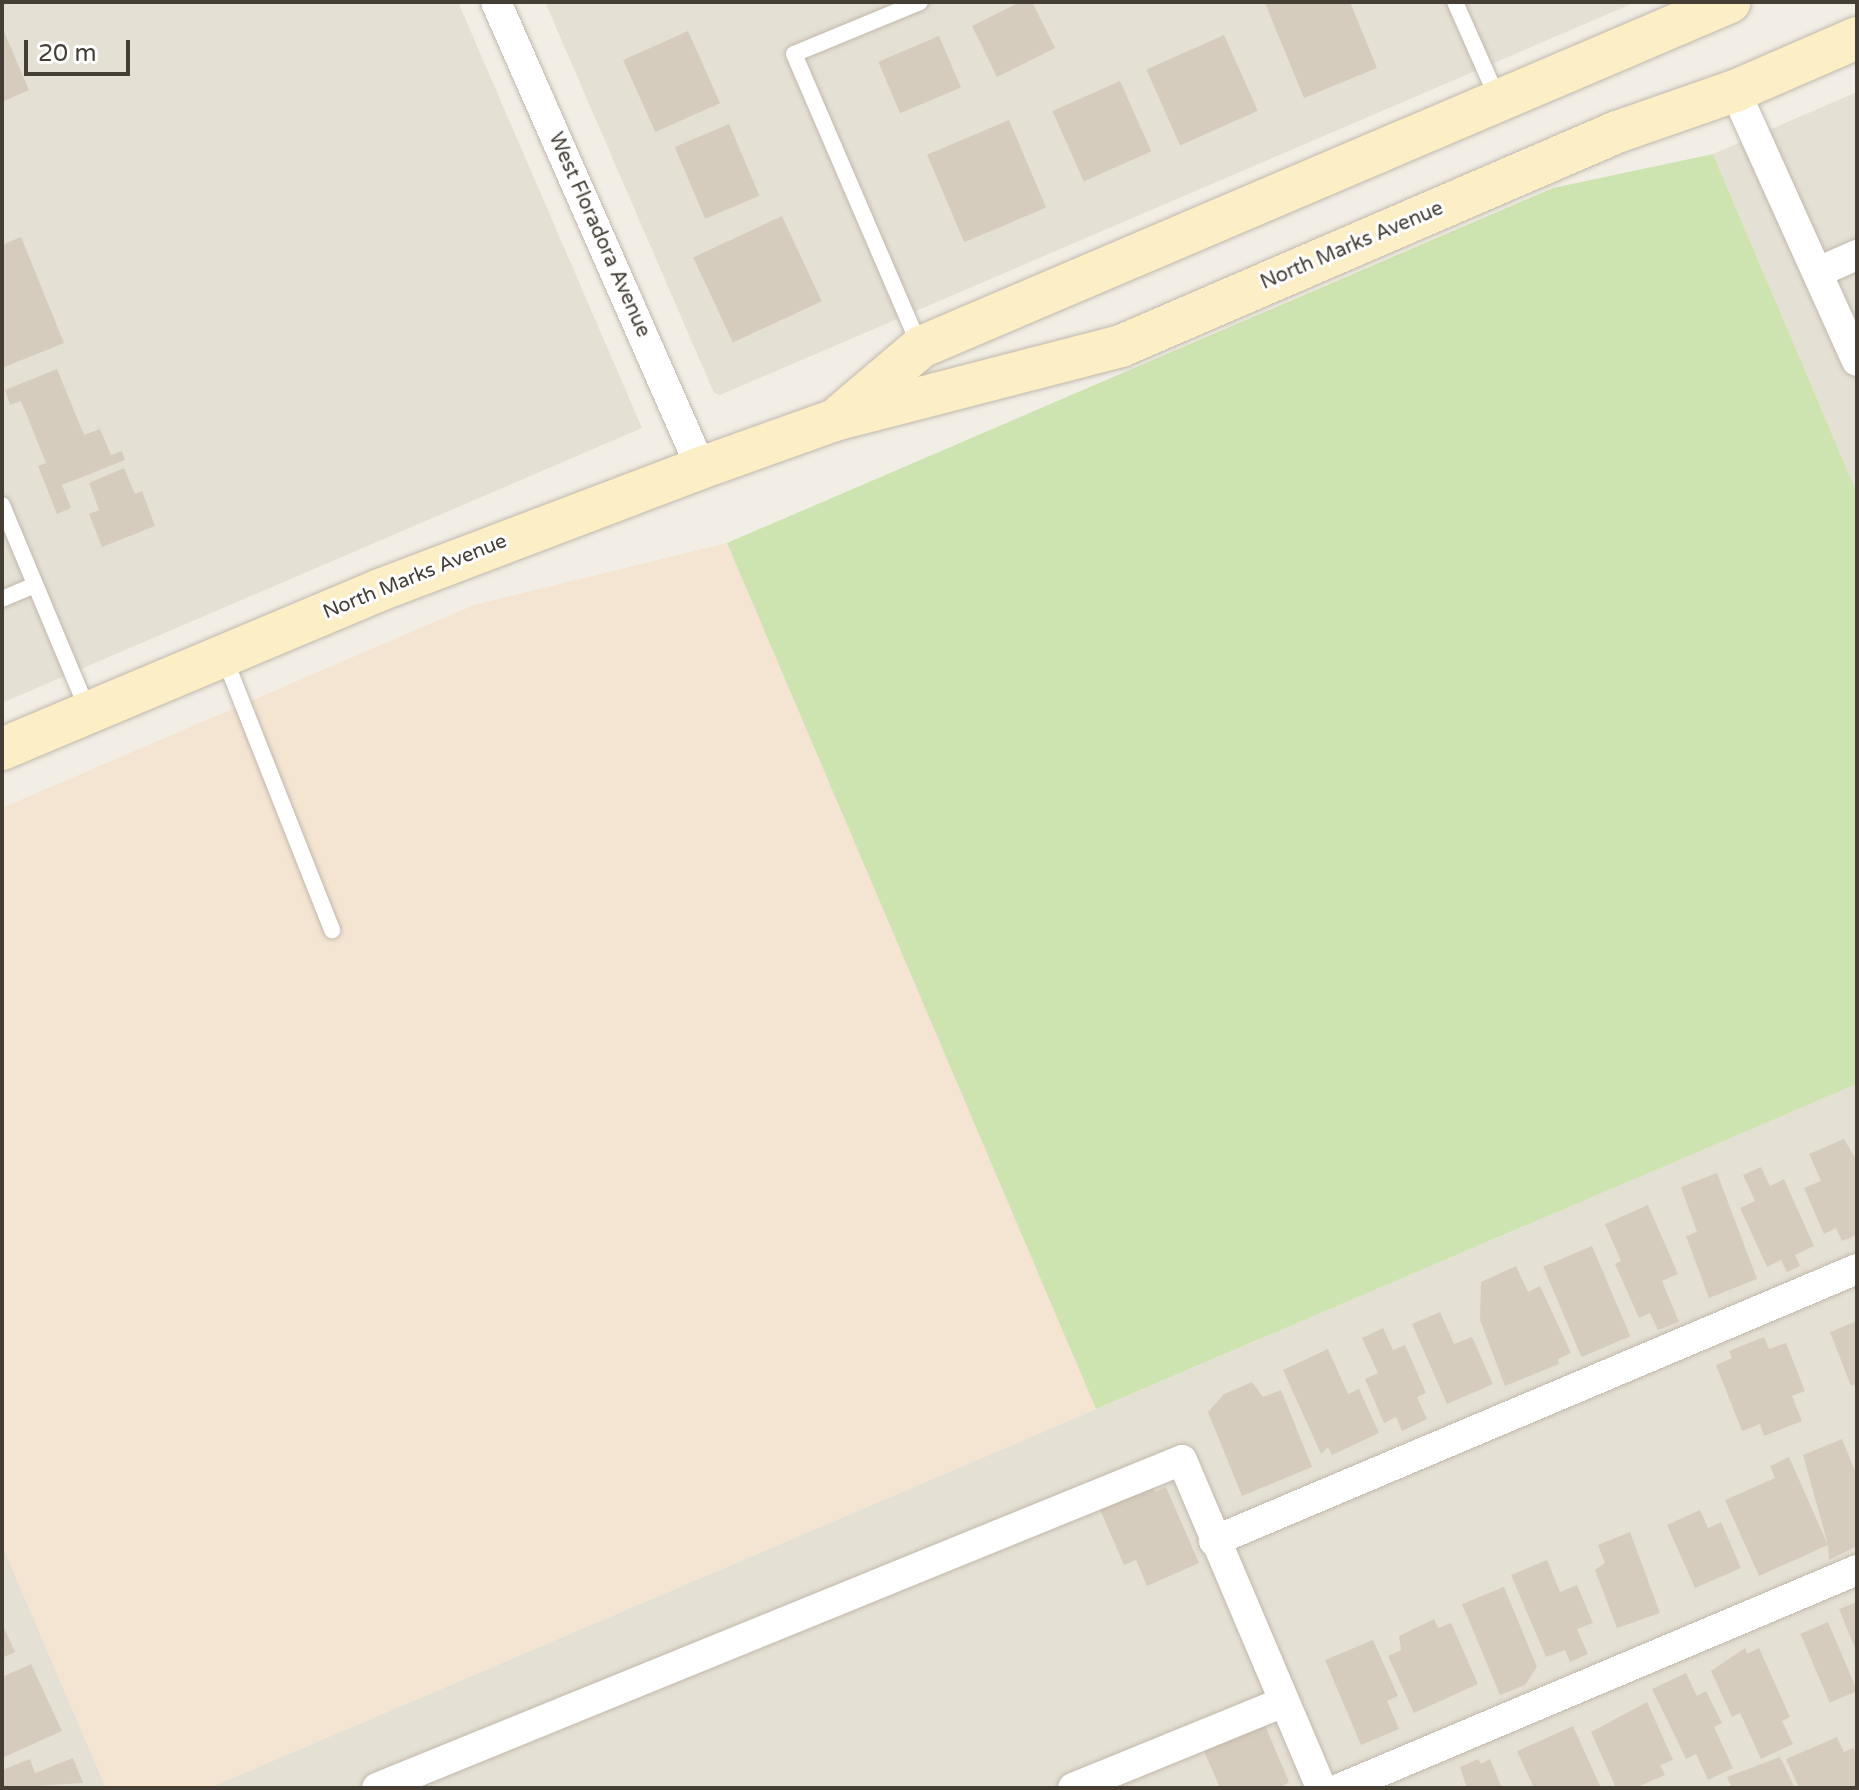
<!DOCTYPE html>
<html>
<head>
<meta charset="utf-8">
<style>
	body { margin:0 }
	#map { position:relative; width:1859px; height:1790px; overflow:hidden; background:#f2eee5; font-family:"Varela Round",sans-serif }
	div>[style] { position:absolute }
	.residential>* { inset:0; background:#e5e0d4 }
	.commercial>* { inset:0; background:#f3e5d1 }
	.green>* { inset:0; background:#cde4b0 }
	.building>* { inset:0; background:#d6ccbe; transform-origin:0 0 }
	.roads { filter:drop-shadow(0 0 2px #c0b8ab) drop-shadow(0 0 2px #c0b8ab) }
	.service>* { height:16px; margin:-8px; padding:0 8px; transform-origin:8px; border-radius:8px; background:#fff }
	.minor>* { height:30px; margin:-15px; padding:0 15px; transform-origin:15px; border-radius:15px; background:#fff }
	.secondary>* { height:42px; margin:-21px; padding:0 21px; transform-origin:21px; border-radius:21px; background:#fceec5 }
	span { translate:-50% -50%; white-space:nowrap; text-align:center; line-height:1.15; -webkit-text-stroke:6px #fff; paint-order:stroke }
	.street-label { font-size:20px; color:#443e35 }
	.frame { position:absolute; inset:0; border:4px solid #443e35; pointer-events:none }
	.scale { position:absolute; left:24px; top:40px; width:106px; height:36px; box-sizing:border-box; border:4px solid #443e35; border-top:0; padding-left:10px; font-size:24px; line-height:28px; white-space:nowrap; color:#443e35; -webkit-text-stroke:6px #fff; paint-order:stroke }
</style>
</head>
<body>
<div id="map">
	<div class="residential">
		<i style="clip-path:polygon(2px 2px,458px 2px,642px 428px,2px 703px)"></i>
		<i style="clip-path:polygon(545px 2px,1636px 2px,720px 395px,714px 393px)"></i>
		<i style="clip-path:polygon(1857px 92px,1857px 493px,1713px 154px)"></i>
		<i style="clip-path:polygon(1857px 1084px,1857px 1788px,209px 1788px)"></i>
		<i style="clip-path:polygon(2px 1545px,106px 1788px,2px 1788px)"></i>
	</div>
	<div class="commercial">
		<i style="clip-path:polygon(727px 543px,1096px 1409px,209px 1788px,106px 1788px,2px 1545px,2px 808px,474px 605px)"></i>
	</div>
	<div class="green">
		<i style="clip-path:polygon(1713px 154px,1857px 493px,1857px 1084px,1096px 1409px,727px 543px,1553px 188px)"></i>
	</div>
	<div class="building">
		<i style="clip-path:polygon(1020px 2px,1032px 2px,1055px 48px,997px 77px,972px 26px)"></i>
		<i style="clip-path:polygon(1350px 2px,1377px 68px,1304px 98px,1265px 3px)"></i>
		<i style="clip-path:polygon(2px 27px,29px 90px,4px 101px,2px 97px)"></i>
		<i style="left:688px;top:31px;width:79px;height:71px;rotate:66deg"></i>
		<i style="left:1224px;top:35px;width:83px;height:85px;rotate:66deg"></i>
		<i style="left:939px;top:36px;width:56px;height:66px;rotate:67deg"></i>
		<i style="left:1120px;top:81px;width:77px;height:74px;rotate:66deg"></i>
		<i style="left:1009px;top:120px;width:95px;height:89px;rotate:67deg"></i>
		<i style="left:729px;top:124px;width:78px;height:59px;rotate:67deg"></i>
		<i style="left:782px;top:216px;width:94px;height:98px;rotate:65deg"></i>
		<i style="clip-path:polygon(21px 237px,64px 343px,2px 368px,2px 245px)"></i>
		<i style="clip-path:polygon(57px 369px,84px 435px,100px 429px,111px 455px,122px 451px,125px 460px,62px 485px,71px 508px,57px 514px,38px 466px,46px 463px,21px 401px,10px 405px,5px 390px)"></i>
		<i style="clip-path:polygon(124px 468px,135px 494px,142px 491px,155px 526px,102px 547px,89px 514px,99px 510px,89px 483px)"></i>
		<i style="clip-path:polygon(1844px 1139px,1857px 1161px,1857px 1235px,1842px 1241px,1836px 1228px,1824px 1234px,1804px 1188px,1821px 1181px,1809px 1154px)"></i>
		<i style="clip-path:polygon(1761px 1167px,1770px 1186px,1784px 1179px,1814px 1246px,1795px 1255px,1800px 1266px,1787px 1272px,1781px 1260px,1767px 1267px,1740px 1208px,1755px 1201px,1743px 1175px)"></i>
		<i style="clip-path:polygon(1717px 1173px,1757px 1279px,1709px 1298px,1686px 1236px,1697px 1232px,1681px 1187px)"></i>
		<i style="clip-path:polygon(1648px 1205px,1678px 1274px,1662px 1281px,1679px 1322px,1658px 1330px,1650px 1313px,1639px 1318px,1615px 1264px,1621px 1261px,1605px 1224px)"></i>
		<i style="left:1592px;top:1246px;width:98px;height:53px;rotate:67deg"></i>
		<i style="clip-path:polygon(1516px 1266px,1528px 1292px,1540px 1286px,1571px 1353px,1558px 1359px,1559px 1364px,1505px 1386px,1480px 1320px,1481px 1282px)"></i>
		<i style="clip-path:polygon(1440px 1312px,1454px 1344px,1472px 1337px,1493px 1384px,1447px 1404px,1412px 1324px)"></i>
		<i style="clip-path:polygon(1857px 1321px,1857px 1384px,1851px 1386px,1830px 1332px)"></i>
		<i style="clip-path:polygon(1383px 1328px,1393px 1350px,1405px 1345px,1426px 1393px,1417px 1397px,1427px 1419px,1402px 1431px,1396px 1417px,1384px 1423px,1365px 1379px,1378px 1373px,1362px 1338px)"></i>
		<i style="clip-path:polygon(1764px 1337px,1769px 1349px,1786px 1343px,1805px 1391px,1792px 1396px,1802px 1421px,1764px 1436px,1760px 1424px,1742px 1431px,1716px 1365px,1732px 1358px,1729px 1351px)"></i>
		<i style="clip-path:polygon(1328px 1349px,1348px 1394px,1359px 1389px,1379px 1433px,1332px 1455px,1328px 1447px,1321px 1454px,1283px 1370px)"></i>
		<i style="clip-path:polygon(1252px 1382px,1263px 1397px,1281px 1390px,1312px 1467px,1242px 1496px,1208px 1412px,1224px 1394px)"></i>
		<i style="clip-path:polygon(1842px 1439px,1857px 1476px,1857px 1546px,1829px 1560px,1828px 1545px,1759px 1576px,1725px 1500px,1775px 1478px,1770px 1466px,1789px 1457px,1828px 1545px,1803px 1455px)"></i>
		<i style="clip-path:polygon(1150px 1482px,1155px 1492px,1166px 1487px,1199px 1563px,1147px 1586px,1136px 1560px,1124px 1565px,1098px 1505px)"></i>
		<i style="clip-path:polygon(1700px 1510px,1708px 1528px,1721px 1522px,1741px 1568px,1695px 1588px,1667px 1525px)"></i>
		<i style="clip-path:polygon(1630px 1532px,1660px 1613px,1617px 1628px,1595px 1570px,1605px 1563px,1598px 1545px)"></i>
		<i style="clip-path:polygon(1547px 1560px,1560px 1592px,1577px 1585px,1593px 1623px,1577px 1629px,1588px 1654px,1570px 1662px,1565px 1650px,1546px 1657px,1511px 1575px)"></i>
		<i style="clip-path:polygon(1504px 1587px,1537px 1667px,1525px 1685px,1500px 1695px,1462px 1604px)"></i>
		<i style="clip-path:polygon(1857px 1602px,1857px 1653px,1839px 1609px)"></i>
		<i style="clip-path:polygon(1434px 1619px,1438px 1628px,1451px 1623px,1478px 1684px,1414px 1713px,1388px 1656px,1401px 1650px,1399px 1636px)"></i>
		<i style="left:1828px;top:1622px;width:75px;height:30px;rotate:67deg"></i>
		<i style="clip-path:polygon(2px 1623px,15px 1652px,2px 1658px)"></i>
		<i style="clip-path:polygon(1373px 1640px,1398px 1696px,1387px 1701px,1399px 1729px,1361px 1745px,1325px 1660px)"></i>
		<i style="clip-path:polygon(1745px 1648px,1747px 1654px,1759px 1648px,1790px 1717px,1782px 1721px,1793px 1744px,1761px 1759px,1740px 1713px,1732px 1717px,1711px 1671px)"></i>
		<i style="clip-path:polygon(31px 1664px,62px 1731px,2px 1758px,2px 1677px)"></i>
		<i style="clip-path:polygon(1686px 1673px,1697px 1696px,1706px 1691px,1722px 1723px,1714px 1727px,1733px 1768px,1708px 1780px,1696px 1754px,1686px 1759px,1652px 1689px)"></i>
		<i style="clip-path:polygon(1647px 1702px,1673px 1760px,1660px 1765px,1665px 1775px,1635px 1788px,1616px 1788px,1591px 1732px)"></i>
		<i style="clip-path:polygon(1264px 1723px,1289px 1782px,1280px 1788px,1220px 1788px,1204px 1751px)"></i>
		<i style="clip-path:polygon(1573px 1726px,1601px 1788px,1534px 1788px,1517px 1751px)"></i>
		<i style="clip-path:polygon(1837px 1737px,1844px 1752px,1853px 1748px,1857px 1756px,1857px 1788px,1799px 1788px,1786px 1759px)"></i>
		<i style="clip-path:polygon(1780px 1757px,1795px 1788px,1732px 1788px,1727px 1777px)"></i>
		<i style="clip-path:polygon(73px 1758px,83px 1783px,2px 1788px,2px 1770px,30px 1759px,35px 1773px)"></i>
		<i style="clip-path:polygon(1478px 1759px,1481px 1764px,1490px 1759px,1502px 1788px,1467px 1788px,1460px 1767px)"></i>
	</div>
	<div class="roads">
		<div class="service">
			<i style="left:920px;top:2px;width:136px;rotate:157.6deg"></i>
			<i style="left:794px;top:54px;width:318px;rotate:66.7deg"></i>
			<i style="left:1455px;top:2px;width:106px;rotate:66.1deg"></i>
			<i style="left:2px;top:505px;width:223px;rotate:67.3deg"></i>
			<i style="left:2px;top:599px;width:36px;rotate:-23deg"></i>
			<i style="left:224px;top:657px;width:294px;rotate:68.4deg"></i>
		</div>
		<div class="minor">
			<i style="left:496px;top:2px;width:509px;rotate:66.25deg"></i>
			<i style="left:1735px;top:91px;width:296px;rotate:65.7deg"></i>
			<i style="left:1818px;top:272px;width:43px;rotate:-23.6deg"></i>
			<i style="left:1214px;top:1541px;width:698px;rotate:-22.93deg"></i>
			<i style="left:377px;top:1788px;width:869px;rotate:-22.17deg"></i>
			<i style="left:1182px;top:1460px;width:356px;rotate:67deg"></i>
			<i style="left:1073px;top:1788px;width:228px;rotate:-22.2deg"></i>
			<i style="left:1341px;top:1788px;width:560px;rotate:-22.9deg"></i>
		</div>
		<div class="secondary">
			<i style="left:842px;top:414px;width:104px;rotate:-40.3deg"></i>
			<i style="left:921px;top:347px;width:879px;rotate:-23.1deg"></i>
			<i style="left:2px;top:749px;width:410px;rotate:-22.8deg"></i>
			<i style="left:380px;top:590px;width:343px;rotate:-20.8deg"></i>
			<i style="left:701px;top:468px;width:142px;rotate:-19.7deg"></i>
			<i style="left:835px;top:420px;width:295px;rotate:-14.5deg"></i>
			<i style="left:1121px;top:346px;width:540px;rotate:-23.34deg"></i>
			<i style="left:1617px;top:132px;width:125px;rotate:-19.2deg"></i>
			<i style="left:1735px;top:91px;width:133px;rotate:-23.5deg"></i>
		</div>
	</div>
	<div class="street-label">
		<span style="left:599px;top:235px;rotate:66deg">West Floradora Avenue</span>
		<span style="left:1352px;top:246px;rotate:-23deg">North Marks Avenue</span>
		<span style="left:415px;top:577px;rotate:-22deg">North Marks Avenue</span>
	</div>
	<div class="frame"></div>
	<div class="scale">20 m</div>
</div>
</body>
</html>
